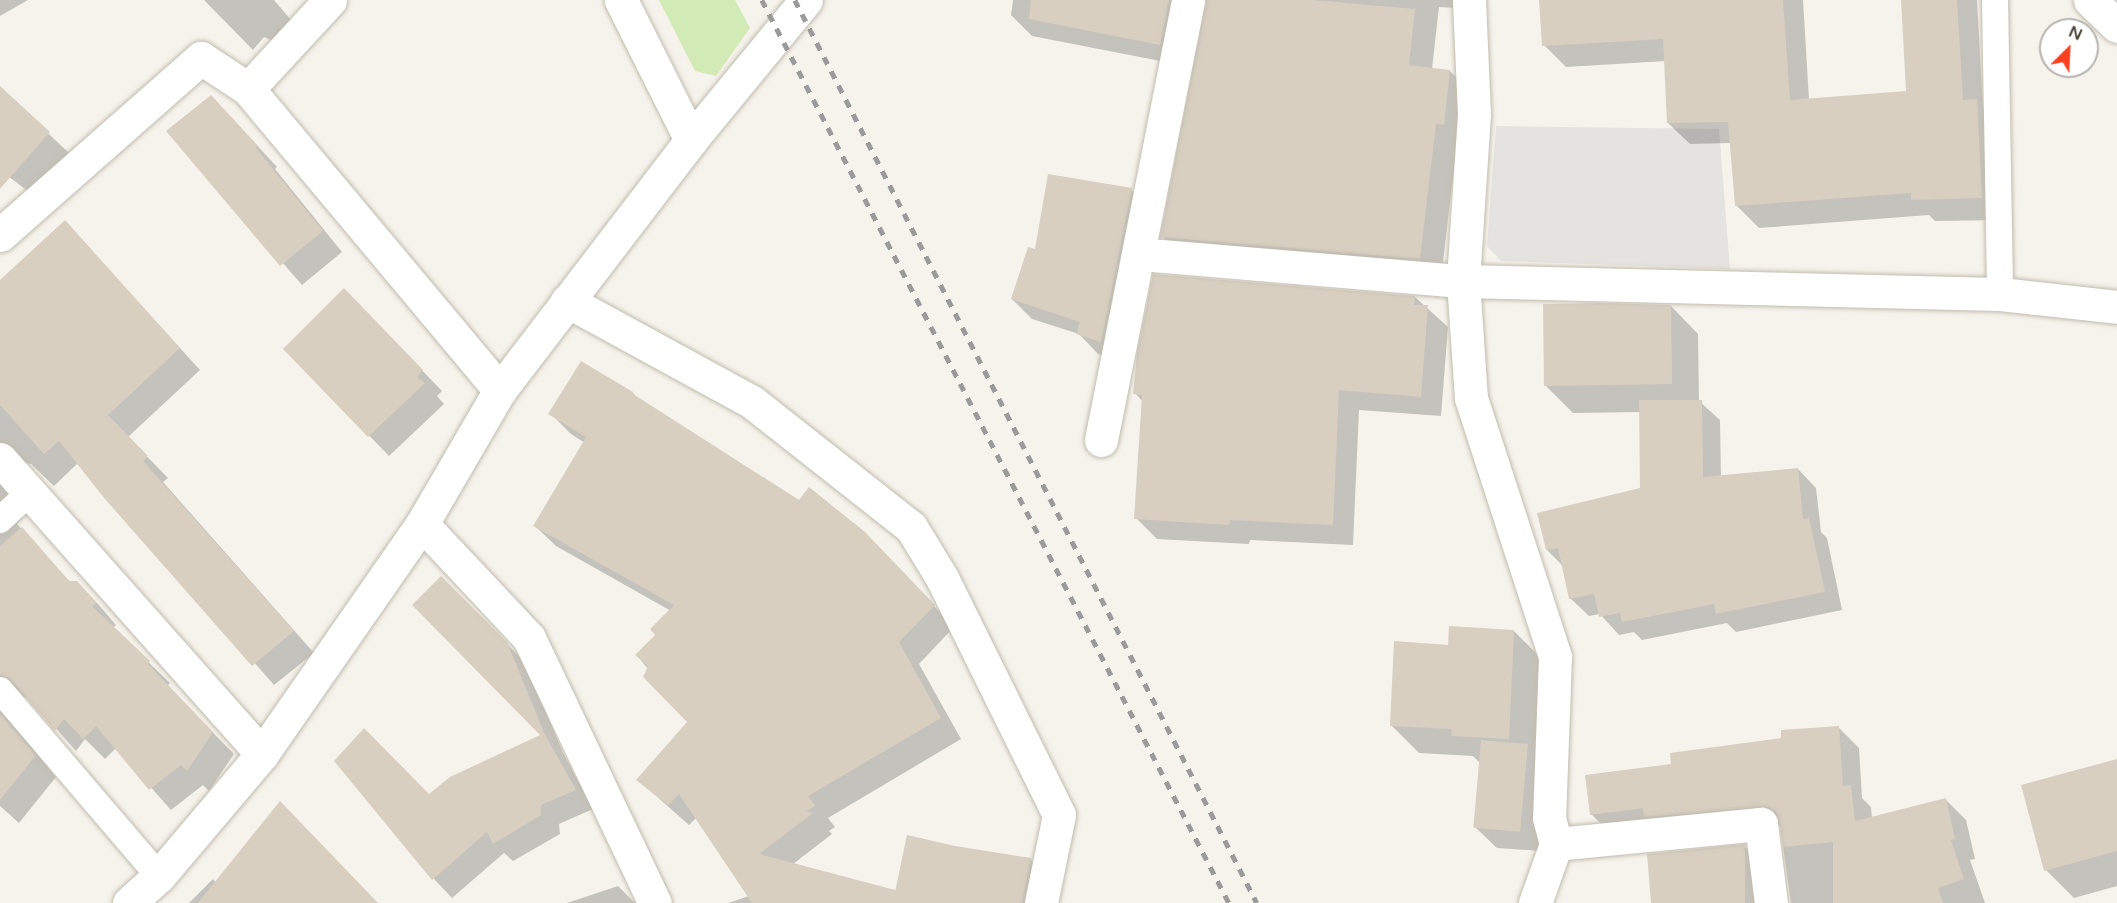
<!DOCTYPE html>
<html>
<head>
<meta charset="utf-8">
<style>
	body { margin:0 }
	#map { position:relative; width:2117px; height:903px; overflow:hidden; background:#f6f3ec; font-family:"Varela Round",sans-serif }
	div>[style] { position:absolute }
	.green>* { inset:0; background:#d2eab5 }
	.parking>* { inset:0; background:#e5e3e0 }
	.shadow>* { inset:0; background:#0003 }
	.building>* { inset:0; background:#d8cfc1; transform-origin:0 0 }
	.roads { filter:drop-shadow(0 0 2px #c2bbae) drop-shadow(0 0 2px #c2bbae) }
	.service>* { height:26px; margin:-13px; padding:0 13px; transform-origin:13px; border-radius:13px; background:#fff }
	.minor>* { height:33px; margin:-16.5px; padding:0 16.5px; transform-origin:16.5px; border-radius:16.5px; background:#fff }
	.tertiary>* { height:33px; margin:-16.5px; padding:0 16.5px; transform-origin:16.5px; border-radius:16.5px; background:#fff }
	.rail>* { height:4.5px; margin-top:-2.25px; transform-origin:0; background:repeating-linear-gradient(90deg,#9a9a9a 0 8px,transparent 0 16px) }
	span { translate:-50% -50%; white-space:nowrap; text-align:center; line-height:1.15; -webkit-text-stroke:6px #fff; paint-order:stroke }
	.north { position:absolute; left:2039px; top:18px; width:60px; height:60px; box-sizing:border-box; background:#fff; border:2px solid #b7b4b0; border-radius:50%; rotate:24deg; font-size:16px; font-weight:700; line-height:24px; text-align:center; color:#4b4439 }
	.north::after { content:''; display:block; margin:auto; width:21px; height:27px; background:#fc3f1d; clip-path:polygon(50% 0,100% 100%,50% 72%,0 100%) }
</style>
</head>
<body>
<div id="map">
	<div class="green">
		<i style="clip-path:polygon(659px 0,735px 0,750px 28px,716px 76px,695px 71px)"></i>
	</div>
	<div class="parking">
		<i style="clip-path:polygon(1496px 126px,1719px 129px,1730px 269px,1501px 261px,1487px 246px)"></i>
	</div>
	<div class="shadow">
		<i style="clip-path:polygon(0 0,28px 0,0 16px)"></i>
		<i style="clip-path:polygon(204px 0,274px 0,291px 20px,273px 41px,264px 37px,253px 50px)"></i>
		<i style="clip-path:polygon(1013px 0,1456px 0,1456px 8px,1439px 7px,1432px 69px,1450px 71px,1471px 92px,1457px 144px,1441px 279px,1183px 258px,1162px 236px,1208px 3px,1204px 3px,1181px 65px,1032px 36px,1011px 15px)"></i>
		<i style="clip-path:polygon(1541px 0,1803px 0,1809px 100px,1908px 93px,1902px 0,1977px 0,1983px 107px,1999px 123px,2003px 220px,1935px 221px,1929px 215px,1759px 228px,1737px 206px,1731px 143px,1690px 144px,1668px 123px,1666px 61px,1566px 67px,1544px 45px)"></i>
		<i style="clip-path:polygon(0 88px,69px 153px,33px 195px,0 170px)"></i>
		<i style="clip-path:polygon(231px 117px,277px 167px,275px 169px,342px 252px,302px 285px,168px 131px)"></i>
		<i style="clip-path:polygon(1131px 190px,1151px 210px,1121px 361px,1098px 354px,1079px 334px,1032px 319px,1012px 299px,1036px 251px)"></i>
		<i style="clip-path:polygon(65px 222px,200px 370px,128px 437px,168px 478px,163px 482px,314px 653px,274px 685px,79px 462px,54px 486px,31px 464px,17px 461px,2px 484px,7px 494px,25px 514px,17px 524px,71px 583px,76px 583px,98px 604px,116px 625px,113px 628px,170px 683px,167px 686px,234px 754px,209px 791px,203px 785px,171px 810px,116px 748px,105px 759px,85px 739px,76px 751px,30px 699px,20px 696px,6px 716px,56px 777px,19px 823px,0 806px,0 282px)"></i>
		<i style="clip-path:polygon(1415px 297px,1448px 327px,1441px 416px,1359px 410px,1353px 545px,1250px 540px,1249px 544px,1157px 539px,1136px 518px,1143px 402px,1135px 393px)"></i>
		<i style="clip-path:polygon(1671px 306px,1698px 334px,1699px 401px,1720px 420px,1721px 477px,1798px 469px,1816px 488px,1821px 532px,1827px 538px,1842px 610px,1736px 632px,1727px 623px,1642px 640px,1634px 632px,1619px 635px,1600px 614px,1589px 616px,1570px 598px,1563px 566px,1547px 550px,1642px 489px,1641px 412px,1573px 413px,1545px 385px)"></i>
		<i style="clip-path:polygon(364px 310px,442px 391px,437px 396px,444px 404px,389px 456px,285px 349px)"></i>
		<i style="clip-path:polygon(633px 393px,640px 401px,885px 555px,954px 627px,919px 664px,961px 739px,828px 818px,835px 827px,829px 831px,832px 834px,793px 864px,896px 891px,955px 848px,1030px 859px,1051px 880px,1046px 903px,728px 903px,749px 896px,696px 818px,689px 825px,638px 780px,689px 722px,637px 655px,657px 635px,671px 611px,556px 546px,535px 526px,585px 443px,571px 434px,550px 413px)"></i>
		<i style="clip-path:polygon(441px 578px,526px 663px,563px 753px,593px 809px,559px 824px,560px 834px,513px 861px,504px 853px,452px 898px,434px 879px,336px 761px,429px 796px,543px 735px)"></i>
		<i style="clip-path:polygon(1514px 631px,1542px 659px,1542px 851px,1497px 848px,1476px 828px,1481px 764px,1473px 756px,1419px 753px,1391px 725px,1449px 646px)"></i>
		<i style="clip-path:polygon(1839px 728px,1859px 748px,1862px 798px,1871px 807px,1872px 818px,1946px 800px,1966px 820px,1975px 859px,1970px 860px,1985px 903px,1791px 903px,1780px 825px,1665px 836px,1612px 834px,1591px 814px,1673px 766px)"></i>
		<i style="clip-path:polygon(2117px 760px,2117px 886px,2074px 898px,2046px 870px)"></i>
		<i style="clip-path:polygon(1744px 846px,1764px 866px,1769px 903px,1658px 903px)"></i>
		<i style="clip-path:polygon(213px 879px,216px 883px,377px 903px,189px 903px)"></i>
		<i style="clip-path:polygon(618px 886px,635px 903px,567px 903px)"></i>
	</div>
	<div class="building">
		<i style="clip-path:polygon(1031px 0,1169px 0,1160px 45px,1029px 19px)"></i>
		<i style="clip-path:polygon(1206px 0,1312px 0,1415px 9px,1409px 65px,1450px 70px,1444px 125px,1436px 124px,1420px 259px,1160px 237px)"></i>
		<i style="clip-path:polygon(1539px 0,1783px 0,1790px 100px,1906px 91px,1901px 0,1957px 0,1963px 100px,1977px 99px,1982px 198px,1911px 200px,1911px 193px,1735px 206px,1728px 122px,1667px 123px,1663px 39px,1542px 46px)"></i>
		<i style="clip-path:polygon(0 86px,50px 132px,0 189px)"></i>
		<i style="clip-path:polygon(211px 95px,258px 146px,256px 148px,323px 231px,280px 266px,166px 131px)"></i>
		<i style="clip-path:polygon(1048px 174px,1132px 188px,1101px 342px,1076px 334px,1080px 322px,1011px 299px,1028px 247px,1035px 249px)"></i>
		<i style="clip-path:polygon(65px 220px,180px 348px,108px 415px,148px 456px,143px 461px,294px 631px,252px 666px,105px 499px,59px 441px,44px 454px,0 405px,0 280px)"></i>
		<i style="clip-path:polygon(1153px 274px,1415px 296px,1414px 305px,1428px 305px,1421px 397px,1339px 390px,1333px 525px,1230px 520px,1229px 525px,1134px 519px,1142px 395px,1133px 394px,1137px 353px)"></i>
		<i style="clip-path:polygon(344px 288px,423px 370px,417px 377px,425px 383px,368px 437px,283px 349px)"></i>
		<i style="clip-path:polygon(1601px 303px,1671px 305px,1672px 384px,1544px 386px,1543px 304px)"></i>
		<i style="clip-path:polygon(581px 361px,633px 392px,633px 394px,799px 500px,809px 487px,865px 532px,935px 605px,899px 642px,941px 718px,808px 796px,815px 806px,806px 811px,813px 813px,759px 854px,895px 890px,895px 892px,907px 835px,955px 846px,1031px 858px,1022px 903px,752px 903px,679px 794px,668px 805px,636px 780px,687px 722px,643px 677px,648px 666px,635px 655px,655px 635px,650px 629px,674px 605px,533px 526px,586px 437px,548px 414px)"></i>
		<i style="clip-path:polygon(1639px 400px,1702px 400px,1703px 477px,1798px 468px,1803px 519px,1809px 518px,1825px 592px,1716px 614px,1714px 604px,1622px 622px,1620px 613px,1599px 617px,1594px 594px,1569px 599px,1558px 548px,1546px 550px,1537px 513px,1640px 488px)"></i>
		<i style="clip-path:polygon(22px 527px,69px 581px,77px 581px,97px 603px,92px 606px,150px 661px,148px 664px,213px 732px,187px 771px,181px 765px,149px 790px,96px 726px,83px 739px,64px 719px,55px 731px,11px 680px,0 675px,0 546px)"></i>
		<i style="clip-path:polygon(441px 576px,507px 642px,544px 733px,576px 790px,541px 805px,541px 815px,493px 844px,487px 832px,432px 880px,334px 761px,364px 728px,429px 794px,450px 777px,540px 735px,412px 605px)"></i>
		<i style="clip-path:polygon(1449px 626px,1514px 630px,1509px 739px,1451px 736px,1452px 729px,1390px 726px,1394px 641px,1448px 645px)"></i>
		<i style="clip-path:polygon(0 713px,36px 755px,0 800px)"></i>
		<i style="clip-path:polygon(1839px 726px,1843px 786px,1851px 785px,1855px 821px,1946px 798px,1955px 839px,1951px 840px,1964px 879px,1938px 888px,1943px 903px,1833px 903px,1833px 842px,1783px 847px,1779px 821px,1776px 812px,1768px 807px,1644px 817px,1643px 808px,1590px 815px,1585px 775px,1671px 764px,1670px 753px,1781px 738px,1781px 730px)"></i>
		<i style="left:1481px;top:740px;width:47px;height:88px;rotate:5deg"></i>
		<i style="clip-path:polygon(2117px 759px,2117px 851px,2044px 871px,2021px 785px)"></i>
		<i style="clip-path:polygon(280px 801px,378px 903px,198px 903px)"></i>
		<i style="clip-path:polygon(1745px 844px,1745px 903px,1651px 903px,1647px 854px)"></i>
	</div>
	<div class="roads">
		<div class="service">
			<i style="left:1995px;top:0;width:294px;rotate:89deg"></i>
			<i style="left:0;top:520px;width:40px;rotate:-43deg"></i>
			<i style="left:0;top:690px;width:245px;rotate:49.5deg"></i>
		</div>
		<div class="minor">
			<i style="left:1469px;top:0;width:114px;rotate:87.5deg"></i>
			<i style="left:1474px;top:114px;width:167px;rotate:93.8deg"></i>
			<i style="left:1463px;top:281px;width:117px;rotate:86.1deg"></i>
			<i style="left:1471px;top:398px;width:272px;rotate:72deg"></i>
			<i style="left:1555px;top:657px;width:161px;rotate:92.1deg"></i>
			<i style="left:1549px;top:818px;width:27px;rotate:75deg"></i>
			<i style="left:1556px;top:844px;width:63px;rotate:109.6deg"></i>
			<i style="left:2090px;top:0;width:37px;rotate:44deg"></i>
			<i style="left:248px;top:89px;width:393px;rotate:50.1deg"></i>
			<i style="left:691px;top:140px;width:181px;rotate:-50.6deg"></i>
			<i style="left:0;top:235px;width:268px;rotate:-41.4deg"></i>
			<i style="left:201px;top:58px;width:56px;rotate:33.4deg"></i>
			<i style="left:248px;top:89px;width:121px;rotate:-47.3deg"></i>
			<i style="left:1139px;top:254px;width:325px;rotate:4.8deg"></i>
			<i style="left:1463px;top:281px;width:537px;rotate:1.39deg"></i>
			<i style="left:2000px;top:294px;width:118px;rotate:6.3deg"></i>
			<i style="left:567px;top:301px;width:211px;rotate:28.6deg"></i>
			<i style="left:752px;top:402px;width:202px;rotate:38.2deg"></i>
			<i style="left:911px;top:527px;width:60px;rotate:58.7deg"></i>
			<i style="left:942px;top:578px;width:264px;rotate:63.7deg"></i>
			<i style="left:1059px;top:815px;width:90px;rotate:101.6deg"></i>
			<i style="left:1101px;top:440px;width:449px;rotate:-78.8deg"></i>
			<i style="left:0;top:459px;width:395px;rotate:48.4deg"></i>
			<i style="left:422px;top:524px;width:156px;rotate:46.8deg"></i>
			<i style="left:529px;top:638px;width:293px;rotate:64.6deg"></i>
			<i style="left:1556px;top:844px;width:206px;rotate:-5.6deg"></i>
			<i style="left:1761px;top:824px;width:80px;rotate:82.8deg"></i>
		</div>
		<div class="tertiary">
			<i style="left:129px;top:903px;width:40px;rotate:-42deg"></i>
			<i style="left:159px;top:876px;width:160px;rotate:-49.8deg"></i>
			<i style="left:262px;top:754px;width:280px;rotate:-55.2deg"></i>
			<i style="left:422px;top:524px;width:155px;rotate:-59.8deg"></i>
			<i style="left:500px;top:390px;width:315px;rotate:-52.6deg"></i>
			<i style="left:691px;top:140px;width:157px;rotate:-116.6deg"></i>
		</div>
	</div>
	<div class="rail">
		<i style="left:762px;top:0;width:1017px;rotate:62.65deg"></i>
		<i style="left:795px;top:0;width:1014px;rotate:62.9deg"></i>
	</div>
	<div class="north">N</div>
</div>
</body>
</html>
